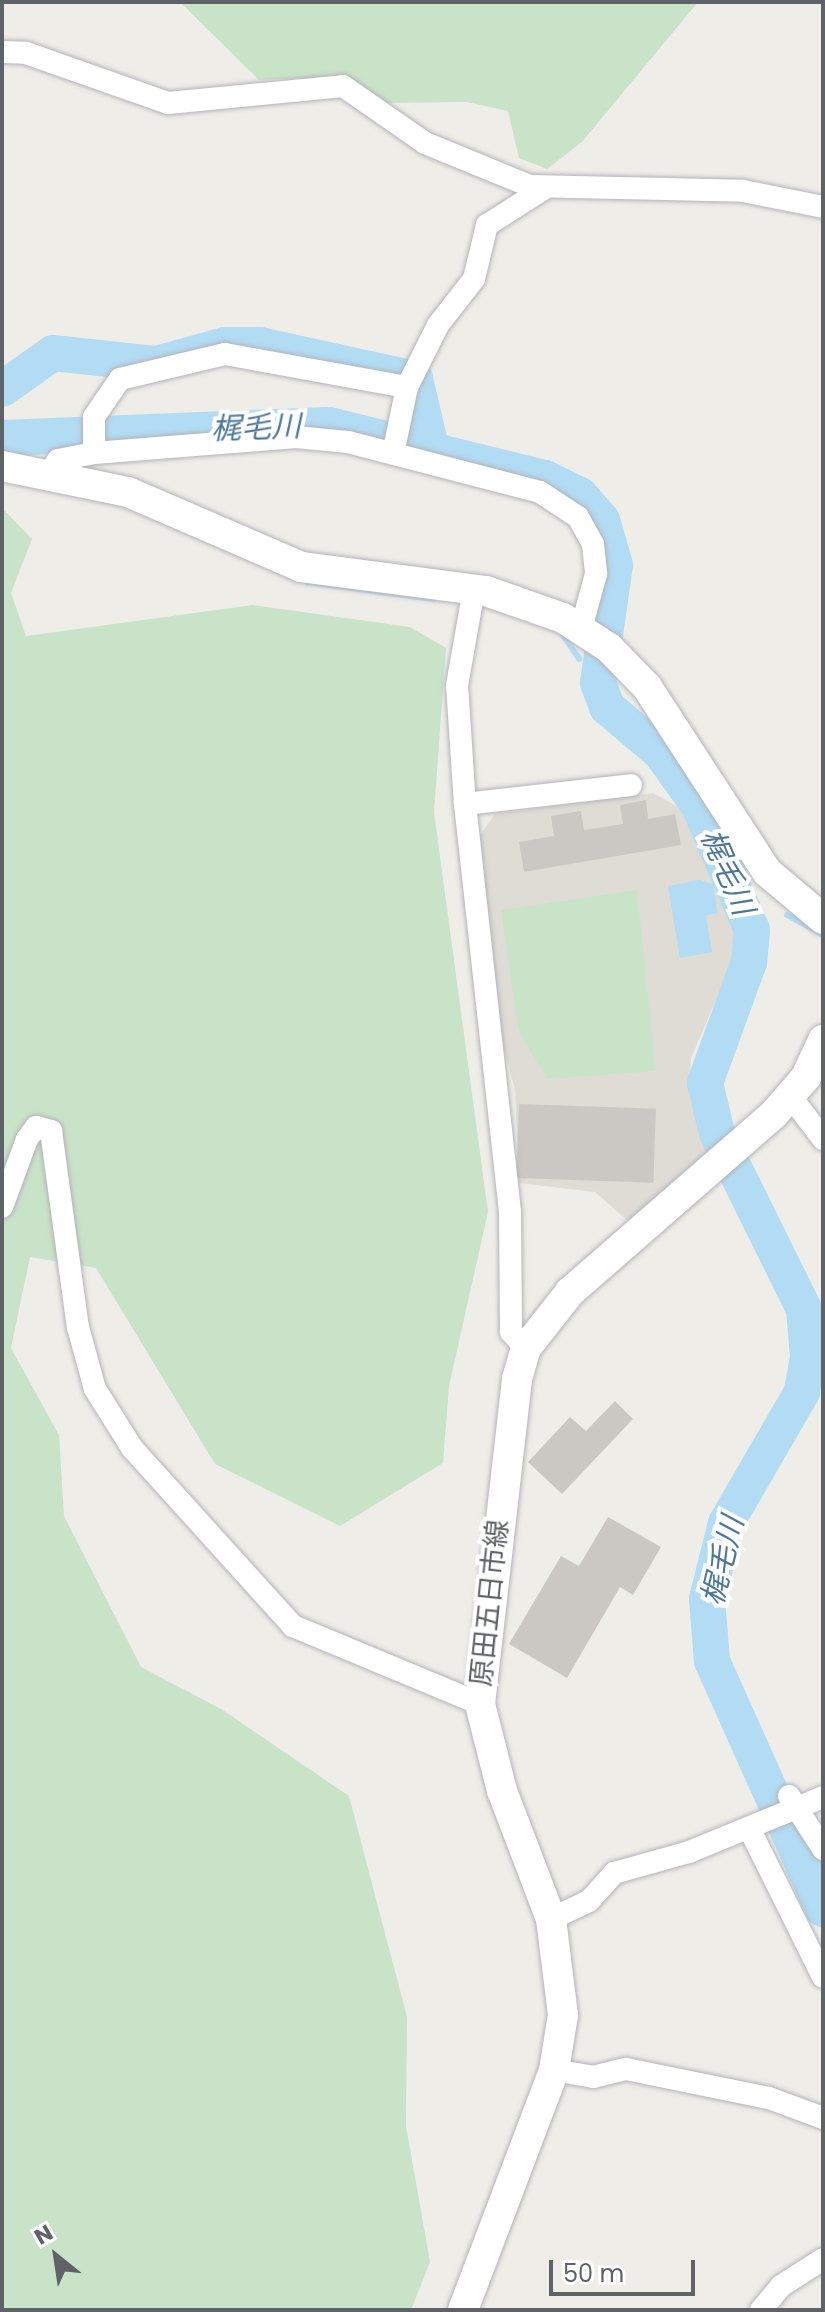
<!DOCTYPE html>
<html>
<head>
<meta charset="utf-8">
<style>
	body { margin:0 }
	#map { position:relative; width:825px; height:2312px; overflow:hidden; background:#efede8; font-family:Poppins,"Noto Sans JP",sans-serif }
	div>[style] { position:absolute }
	.education>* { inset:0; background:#dfdcd6 }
	.green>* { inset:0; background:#c9e3c8 }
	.water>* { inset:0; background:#b2dbf4 }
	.stream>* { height:6px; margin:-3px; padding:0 3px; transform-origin:3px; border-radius:3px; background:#b2dbf4 }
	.river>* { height:36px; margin:-18px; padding:0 18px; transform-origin:18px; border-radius:18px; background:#b2dbf4 }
	.building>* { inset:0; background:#cbc8c4; transform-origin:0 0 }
	.roads { filter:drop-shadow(0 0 2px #b3b4b8) drop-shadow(0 0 2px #b3b4b8) }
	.street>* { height:22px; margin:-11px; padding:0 11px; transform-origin:11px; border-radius:11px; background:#fff }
	.secondary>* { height:30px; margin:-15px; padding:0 15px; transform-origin:15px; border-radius:15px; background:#fff }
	span { translate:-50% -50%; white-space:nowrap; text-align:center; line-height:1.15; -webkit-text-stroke:8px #fff; paint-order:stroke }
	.street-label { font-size:28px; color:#5f6266 }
	.water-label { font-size:30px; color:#4c789c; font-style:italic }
	.frame { position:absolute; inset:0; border:4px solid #5f6266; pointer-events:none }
	.north { position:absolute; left:16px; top:2216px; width:80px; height:80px; -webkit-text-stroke:6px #fff; paint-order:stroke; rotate:330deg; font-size:22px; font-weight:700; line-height:32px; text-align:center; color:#5f6266 }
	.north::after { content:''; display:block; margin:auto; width:28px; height:36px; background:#5f6266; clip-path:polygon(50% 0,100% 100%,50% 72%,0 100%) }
	.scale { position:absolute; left:549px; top:2260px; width:146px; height:36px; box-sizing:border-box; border:4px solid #5f6266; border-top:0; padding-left:10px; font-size:24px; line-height:28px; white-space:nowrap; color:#5f6266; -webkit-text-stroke:6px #fff; paint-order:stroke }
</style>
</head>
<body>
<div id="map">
	<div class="education">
		<i style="clip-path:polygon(653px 793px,682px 809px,734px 915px,735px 956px,691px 1058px,689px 1095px,709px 1155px,630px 1223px,595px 1192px,519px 1183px,515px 1090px,502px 1041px,480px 835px,495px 814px)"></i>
	</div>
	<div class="green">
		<i style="clip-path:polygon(180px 2px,698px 2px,582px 142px,547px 169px,519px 158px,508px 111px,467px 102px,385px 103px,300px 78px,259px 80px)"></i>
		<i style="clip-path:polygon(2px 508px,32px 539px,11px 593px,26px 636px,253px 605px,410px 627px,446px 648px,434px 812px,488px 1212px,449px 1386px,443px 1463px,340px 1526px,215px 1464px,96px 1268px,30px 1257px,11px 1348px,59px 1435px,64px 1516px,141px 1667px,221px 1709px,349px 1796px,407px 2017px,406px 2126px,430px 2262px,411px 2310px,2px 2310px)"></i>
		<i style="clip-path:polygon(637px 890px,656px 1071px,547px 1079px,518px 1030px,501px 910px)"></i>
	</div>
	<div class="water">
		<i style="clip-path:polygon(699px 880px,713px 884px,718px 913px,706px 915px,712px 952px,680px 958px,668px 886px)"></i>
	</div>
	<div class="stream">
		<i style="left:307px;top:582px;width:128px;rotate:7.6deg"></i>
		<i style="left:563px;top:635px;width:29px;rotate:56deg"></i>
		<i style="left:787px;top:915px;width:41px;rotate:29.1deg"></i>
	</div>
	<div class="river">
		<i style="left:2px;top:389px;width:62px;rotate:-35.2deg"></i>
		<i style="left:53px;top:353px;width:104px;rotate:6.1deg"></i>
		<i style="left:156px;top:364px;width:72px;rotate:-15.4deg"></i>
		<i style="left:225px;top:345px;width:35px"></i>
		<i style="left:260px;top:345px;width:159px;rotate:12.4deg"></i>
		<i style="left:415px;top:379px;width:70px;rotate:76.8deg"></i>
		<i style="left:2px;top:438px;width:327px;rotate:-2.3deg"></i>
		<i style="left:329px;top:425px;width:222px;rotate:13.8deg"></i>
		<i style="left:545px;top:478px;width:39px;rotate:26deg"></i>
		<i style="left:580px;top:495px;width:33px;rotate:49deg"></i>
		<i style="left:602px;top:520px;width:47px;rotate:73.9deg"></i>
		<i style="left:615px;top:565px;width:119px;rotate:98.2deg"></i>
		<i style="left:598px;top:683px;width:26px;rotate:69deg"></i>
		<i style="left:607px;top:707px;width:71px;rotate:40.4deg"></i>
		<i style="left:661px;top:753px;width:65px;rotate:54.4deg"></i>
		<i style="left:699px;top:806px;width:135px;rotate:66.9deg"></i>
		<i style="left:752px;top:930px;width:32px;rotate:95deg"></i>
		<i style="left:749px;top:962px;width:129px;rotate:110deg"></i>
		<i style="left:705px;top:1083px;width:51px;rotate:76.5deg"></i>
		<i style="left:717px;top:1133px;width:196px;rotate:63.7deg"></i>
		<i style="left:804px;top:1309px;width:48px;rotate:85.2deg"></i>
		<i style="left:808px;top:1357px;width:36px;rotate:100deg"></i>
		<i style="left:802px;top:1392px;width:151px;rotate:120.1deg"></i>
		<i style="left:726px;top:1523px;width:78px;rotate:104deg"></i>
		<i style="left:707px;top:1599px;width:62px;rotate:85.4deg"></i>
		<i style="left:712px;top:1661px;width:272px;rotate:65.9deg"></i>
	</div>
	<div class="building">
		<i style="clip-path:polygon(646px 800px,648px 819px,675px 814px,681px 845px,524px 872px,519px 842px,554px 836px,551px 816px,581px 811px,584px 830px,623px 824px,620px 805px)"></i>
		<i style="left:519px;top:1104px;width:137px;height:74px;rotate:2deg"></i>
		<i style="clip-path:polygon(615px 1401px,633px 1419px,562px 1494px,528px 1462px,570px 1417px,586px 1431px)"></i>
		<i style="clip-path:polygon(608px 1517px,661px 1547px,633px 1595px,620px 1587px,567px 1678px,509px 1644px,561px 1556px,579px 1566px)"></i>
	</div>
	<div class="roads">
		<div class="street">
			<i style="left:2px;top:52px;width:24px;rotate:2deg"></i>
			<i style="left:26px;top:53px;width:151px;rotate:19.4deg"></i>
			<i style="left:168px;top:103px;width:176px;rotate:-5.5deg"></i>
			<i style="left:343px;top:86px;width:100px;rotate:34.8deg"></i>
			<i style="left:425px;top:143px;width:113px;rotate:22.3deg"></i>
			<i style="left:530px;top:186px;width:213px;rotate:1.3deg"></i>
			<i style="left:743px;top:191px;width:82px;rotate:11.3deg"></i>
			<i style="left:94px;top:453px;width:36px;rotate:-90deg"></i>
			<i style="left:94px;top:417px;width:46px;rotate:-55.6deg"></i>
			<i style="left:120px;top:379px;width:108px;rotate:-13.4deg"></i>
			<i style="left:225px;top:354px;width:185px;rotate:10.3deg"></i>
			<i style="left:393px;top:454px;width:68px;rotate:-78.2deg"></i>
			<i style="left:407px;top:387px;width:69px;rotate:-63.4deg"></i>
			<i style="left:438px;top:325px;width:58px;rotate:-52deg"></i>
			<i style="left:474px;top:279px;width:56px;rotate:-76.5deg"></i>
			<i style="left:487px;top:225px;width:69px;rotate:-32.5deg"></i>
			<i style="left:50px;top:472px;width:14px;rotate:-56deg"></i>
			<i style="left:58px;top:460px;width:37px;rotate:-11deg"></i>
			<i style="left:94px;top:453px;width:203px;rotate:-4.5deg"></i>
			<i style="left:296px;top:437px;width:52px;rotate:5.5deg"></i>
			<i style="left:348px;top:442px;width:198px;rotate:14.6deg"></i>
			<i style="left:540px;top:492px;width:45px;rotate:33.3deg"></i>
			<i style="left:578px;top:517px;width:31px;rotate:61deg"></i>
			<i style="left:593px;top:544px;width:30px;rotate:84deg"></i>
			<i style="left:596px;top:574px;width:57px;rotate:105.3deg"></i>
			<i style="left:474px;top:589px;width:97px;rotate:100deg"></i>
			<i style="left:457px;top:685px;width:119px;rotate:86.2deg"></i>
			<i style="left:465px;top:804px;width:411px;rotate:83.7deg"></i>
			<i style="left:510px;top:1213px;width:119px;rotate:89.5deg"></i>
			<i style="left:511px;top:1332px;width:22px;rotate:47deg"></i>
			<i style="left:465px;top:804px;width:167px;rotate:-6.5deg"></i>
			<i style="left:791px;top:1097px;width:53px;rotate:52.7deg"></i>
			<i style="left:2px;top:1207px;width:72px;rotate:-69.8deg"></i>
			<i style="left:27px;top:1139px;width:15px;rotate:-53deg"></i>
			<i style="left:36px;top:1127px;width:16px;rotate:15deg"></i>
			<i style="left:51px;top:1131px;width:198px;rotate:82.2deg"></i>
			<i style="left:78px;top:1327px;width:64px;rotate:74.7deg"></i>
			<i style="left:95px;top:1389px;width:70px;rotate:57.9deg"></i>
			<i style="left:132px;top:1448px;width:240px;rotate:47.9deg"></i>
			<i style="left:293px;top:1626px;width:203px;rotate:22.6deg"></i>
			<i style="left:789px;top:1796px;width:63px;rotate:57.3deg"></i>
			<i style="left:749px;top:1828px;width:166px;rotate:63.6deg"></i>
			<i style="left:551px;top:1919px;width:42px;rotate:-25.3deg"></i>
			<i style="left:589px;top:1901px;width:38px;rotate:-48deg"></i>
			<i style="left:614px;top:1873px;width:78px;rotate:-15.6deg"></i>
			<i style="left:689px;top:1852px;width:145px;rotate:-22.3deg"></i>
			<i style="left:554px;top:2070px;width:40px;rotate:10deg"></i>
			<i style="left:593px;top:2077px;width:34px;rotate:-14deg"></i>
			<i style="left:626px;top:2069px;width:146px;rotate:11.5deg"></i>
			<i style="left:769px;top:2098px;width:58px;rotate:20.3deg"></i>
			<i style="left:761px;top:2310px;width:31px;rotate:-50deg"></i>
			<i style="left:781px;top:2286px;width:50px;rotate:-32.7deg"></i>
		</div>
		<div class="secondary">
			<i style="left:2px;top:466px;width:129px;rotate:11.7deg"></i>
			<i style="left:128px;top:492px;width:189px;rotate:23.4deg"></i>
			<i style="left:301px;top:567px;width:187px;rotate:7.4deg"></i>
			<i style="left:486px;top:591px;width:82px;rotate:19.3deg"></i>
			<i style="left:563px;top:618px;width:55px;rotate:33.1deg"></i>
			<i style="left:609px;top:648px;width:54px;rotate:45.7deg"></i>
			<i style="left:647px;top:687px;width:221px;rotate:57deg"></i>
			<i style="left:767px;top:872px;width:73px;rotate:40deg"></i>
			<i style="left:463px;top:2310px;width:257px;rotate:-69.2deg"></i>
			<i style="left:554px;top:2070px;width:56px;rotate:-80.7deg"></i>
			<i style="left:563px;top:2015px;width:97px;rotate:-97.1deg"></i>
			<i style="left:551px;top:1919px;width:137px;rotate:-110.9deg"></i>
			<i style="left:502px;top:1791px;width:90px;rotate:-104.2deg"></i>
			<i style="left:480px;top:1704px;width:327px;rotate:-83.5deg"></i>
			<i style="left:517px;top:1379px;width:32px;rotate:-74deg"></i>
			<i style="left:526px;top:1348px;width:71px;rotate:-51.8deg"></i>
			<i style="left:570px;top:1292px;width:271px;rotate:-41.1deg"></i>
			<i style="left:774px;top:1114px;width:49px;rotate:-49.1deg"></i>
			<i style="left:806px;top:1077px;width:41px;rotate:-65.3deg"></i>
		</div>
	</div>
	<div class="street-label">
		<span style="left:490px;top:1603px;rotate:-84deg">原田五日市線</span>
	</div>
	<div class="water-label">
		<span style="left:256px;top:428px;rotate:-2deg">梶毛川</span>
		<span style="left:727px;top:872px;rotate:67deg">梶毛川</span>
		<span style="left:723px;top:1561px;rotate:-76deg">梶毛川</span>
	</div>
	<div class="frame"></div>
	<div class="north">N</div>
	<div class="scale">50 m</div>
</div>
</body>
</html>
